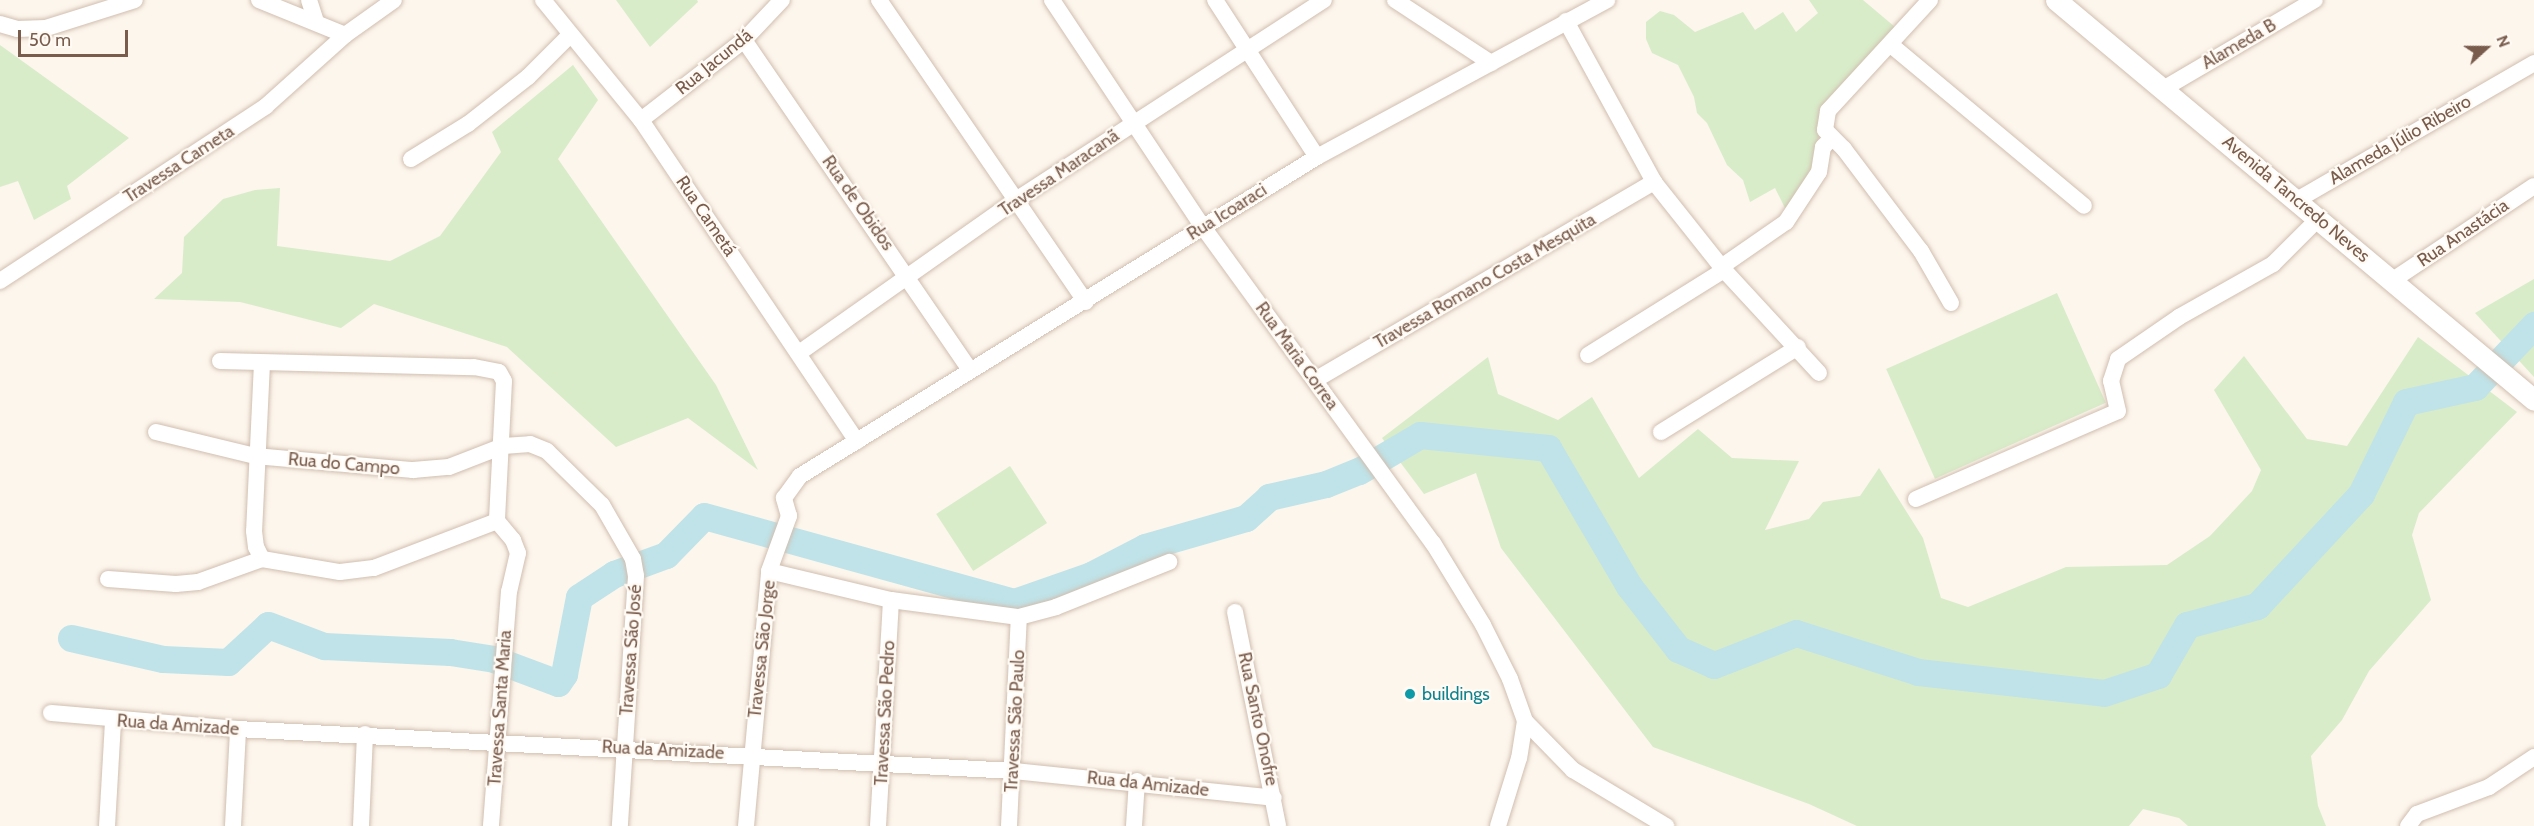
<!DOCTYPE html>
<html>
<head>
<meta charset="utf-8">
<style>
	body { margin:0 }
	#map { position:relative; width:2534px; height:826px; overflow:hidden; background:#fdf6ec; font-family:Cabin,sans-serif }
	div>[style] { position:absolute }
	.green>* { inset:0; background:#d8ecc9; transform-origin:0 0 }
	.river>* { height:27px; margin:-13.5px; padding:0 13.5px; transform-origin:13.5px; border-radius:13.5px; background:#bfe3e8 }
	.roads { filter:drop-shadow(0 0 2px #d1beb0) drop-shadow(0 0 2px #d1beb0) }
	.minor>* { height:16px; margin:-8px; padding:0 8px; transform-origin:8px; border-radius:8px; background:#fff }
	.tertiary>* { height:21px; margin:-10.5px; padding:0 10.5px; transform-origin:10.5px; border-radius:10.5px; background:#fff }
	.dots>* { width:16px; height:16px; translate:-50% -50%; box-sizing:border-box; border:3px solid #fffaf3; border-radius:50% }
	span { translate:-50% -50%; white-space:nowrap; text-align:center; line-height:1.15; -webkit-text-stroke:4.5px #fffaf3; paint-order:stroke }
	.street-label { font-size:18px; color:#7a5c4d }
	.culture-label { font-size:18px; color:#0d838f }
	.left { translate:0 -50%; text-align:left }
	.north { position:absolute; left:2456px; top:18px; width:60px; height:60px; -webkit-text-stroke:4px #fffaf3; paint-order:stroke; rotate:69deg; font-size:16px; font-weight:700; line-height:24px; text-align:center; color:#7a5c4d }
	.north::after { content:''; display:block; margin:auto; width:21px; height:27px; background:#7a5c4d; clip-path:polygon(50% 0,100% 100%,50% 72%,0 100%) }
	.scale { position:absolute; left:18px; top:30px; width:110px; height:27px; box-sizing:border-box; border:3px solid #7a5c4d; border-top:0; padding-left:8px; font-size:18px; line-height:21px; white-space:nowrap; color:#7a5c4d; -webkit-text-stroke:4px #fffaf3; paint-order:stroke }
</style>
</head>
<body>
<div id="map">
	<div class="green">
		<i style="clip-path:polygon(616px 0,697px 0,698px 2px,650px 47px)"></i>
		<i style="clip-path:polygon(1809px 0,1863px 0,1895px 27px,1821px 114px,1816px 163px,1786px 210px,1775px 188px,1750px 202px,1743px 180px,1727px 165px,1707px 123px,1697px 113px,1694px 97px,1678px 65px,1652px 53px,1646px 39px,1646px 22px,1660px 11px,1674px 15px,1695px 32px,1743px 12px,1755px 30px,1783px 12px,1796px 32px,1818px 13px)"></i>
		<i style="clip-path:polygon(0 45px,129px 138px,67px 186px,71px 199px,34px 220px,18px 181px,0 187px)"></i>
		<i style="clip-path:polygon(573px 65px,598px 100px,558px 159px,716px 385px,758px 470px,688px 418px,616px 447px,507px 347px,374px 304px,341px 328px,240px 302px,154px 299px,182px 273px,184px 237px,223px 199px,255px 190px,280px 188px,277px 246px,390px 261px,440px 236px,501px 152px,492px 132px)"></i>
		<i style="clip-path:polygon(2534px 279px,2534px 377px,2475px 313px)"></i>
		<i style="left:2057px;top:293px;width:120px;height:187px;rotate:66deg"></i>
		<i style="clip-path:polygon(2418px 337px,2517px 412px,2419px 513px,2412px 535px,2431px 600px,2369px 671px,2342px 720px,2311px 756px,2318px 806px,2326px 826px,2188px 826px,2179px 818px,2143px 809px,2129px 826px,1857px 826px,1809px 804px,1653px 747px,1501px 548px,1476px 473px,1424px 494px,1382px 438px,1488px 357px,1498px 394px,1558px 420px,1592px 397px,1639px 478px,1698px 429px,1732px 458px,1799px 461px,1765px 530px,1809px 519px,1823px 502px,1860px 496px,1879px 468px,1923px 538px,1941px 598px,1968px 607px,2066px 567px,2167px 565px,2210px 536px,2252px 491px,2261px 470px,2214px 390px,2244px 356px,2307px 439px,2347px 446px)"></i>
		<i style="left:1010px;top:466px;width:68px;height:88px;rotate:57deg"></i>
	</div>
	<div class="river">
		<i style="left:71px;top:638px;width:94px;rotate:12.9deg"></i>
		<i style="left:163px;top:659px;width:65px;rotate:2.6deg"></i>
		<i style="left:228px;top:662px;width:54px;rotate:-42.8deg"></i>
		<i style="left:268px;top:625px;width:60px;rotate:20.6deg"></i>
		<i style="left:324px;top:646px;width:126px;rotate:2.7deg"></i>
		<i style="left:450px;top:652px;width:45px;rotate:9deg"></i>
		<i style="left:494px;top:659px;width:68px;rotate:20.6deg"></i>
		<i style="left:558px;top:683px;width:11px;rotate:-56deg"></i>
		<i style="left:564px;top:674px;width:78px;rotate:-79deg"></i>
		<i style="left:579px;top:597px;width:42px;rotate:-33.3deg"></i>
		<i style="left:614px;top:574px;width:55px;rotate:-20.1deg"></i>
		<i style="left:666px;top:555px;width:54px;rotate:-45.7deg"></i>
		<i style="left:704px;top:516px;width:322px;rotate:15.5deg"></i>
		<i style="left:1014px;top:602px;width:82px;rotate:-19.3deg"></i>
		<i style="left:1091px;top:575px;width:61px;rotate:-27.4deg"></i>
		<i style="left:1145px;top:547px;width:105px;rotate:-16deg"></i>
		<i style="left:1246px;top:518px;width:31px;rotate:-42deg"></i>
		<i style="left:1269px;top:497px;width:58px;rotate:-12.8deg"></i>
		<i style="left:1326px;top:484px;width:35px;rotate:-22deg"></i>
		<i style="left:1359px;top:471px;width:71px;rotate:-30.5deg"></i>
		<i style="left:1420px;top:435px;width:129px;rotate:5.8deg"></i>
		<i style="left:1548px;top:448px;width:160px;rotate:59.6deg"></i>
		<i style="left:1629px;top:586px;width:80px;rotate:52.1deg"></i>
		<i style="left:1678px;top:649px;width:39px;rotate:24deg"></i>
		<i style="left:1714px;top:665px;width:88px;rotate:-21.3deg"></i>
		<i style="left:1796px;top:633px;width:128px;rotate:17.7deg"></i>
		<i style="left:1918px;top:672px;width:187px;rotate:6.4deg"></i>
		<i style="left:2104px;top:693px;width:57px;rotate:-18.4deg"></i>
		<i style="left:2158px;top:675px;width:58px;rotate:-59.9deg"></i>
		<i style="left:2187px;top:625px;width:73px;rotate:-15.2deg"></i>
		<i style="left:2257px;top:606px;width:153px;rotate:-47.1deg"></i>
		<i style="left:2361px;top:494px;width:102px;rotate:-63.9deg"></i>
		<i style="left:2406px;top:402px;width:71px;rotate:-12.3deg"></i>
		<i style="left:2475px;top:387px;width:86px;rotate:-46.4deg"></i>
	</div>
	<div class="roads">
		<div class="minor">
			<i style="left:259px;top:0;width:93px;rotate:22.1deg"></i>
			<i style="left:345px;top:35px;width:60px;rotate:-35.5deg"></i>
			<i style="left:309px;top:0;width:22px;rotate:72deg"></i>
			<i style="left:543px;top:0;width:155px;rotate:50.8deg"></i>
			<i style="left:641px;top:120px;width:387px;rotate:56.1deg"></i>
			<i style="left:879px;top:0;width:366px;rotate:55.6deg"></i>
			<i style="left:1052px;top:0;width:273px;rotate:56.4deg"></i>
			<i style="left:1203px;top:227px;width:391px;rotate:54deg"></i>
			<i style="left:1433px;top:543px;width:96px;rotate:58.6deg"></i>
			<i style="left:1483px;top:625px;width:60px;rotate:63.4deg"></i>
			<i style="left:1510px;top:679px;width:45px;rotate:70.3deg"></i>
			<i style="left:1525px;top:721px;width:37px;rotate:99deg"></i>
			<i style="left:1519px;top:758px;width:71px;rotate:107.2deg"></i>
			<i style="left:1215px;top:0;width:187px;rotate:57deg"></i>
			<i style="left:1395px;top:0;width:115px;rotate:33.3deg"></i>
			<i style="left:1930px;top:0;width:151px;rotate:132.6deg"></i>
			<i style="left:1828px;top:111px;width:19px;rotate:99deg"></i>
			<i style="left:1825px;top:130px;width:27px;rotate:45deg"></i>
			<i style="left:1844px;top:149px;width:128px;rotate:53deg"></i>
			<i style="left:1921px;top:251px;width:60px;rotate:60deg"></i>
			<i style="left:1566px;top:21px;width:183px;rotate:61.3deg"></i>
			<i style="left:1654px;top:182px;width:112px;rotate:51.5deg"></i>
			<i style="left:1724px;top:270px;width:140px;rotate:47.3deg"></i>
			<i style="left:0;top:24px;width:18px;rotate:16deg"></i>
			<i style="left:17px;top:29px;width:29px;rotate:-2deg"></i>
			<i style="left:46px;top:28px;width:93px;rotate:-17.5deg"></i>
			<i style="left:744px;top:40px;width:399px;rotate:55.6deg"></i>
			<i style="left:1891px;top:45px;width:251px;rotate:39.8deg"></i>
			<i style="left:2163px;top:89px;width:176px;rotate:-30.4deg"></i>
			<i style="left:641px;top:120px;width:130px;rotate:-37.8deg"></i>
			<i style="left:744px;top:40px;width:55px;rotate:-46.5deg"></i>
			<i style="left:411px;top:159px;width:67px;rotate:-31.6deg"></i>
			<i style="left:468px;top:124px;width:76px;rotate:-38.1deg"></i>
			<i style="left:528px;top:77px;width:59px;rotate:-45deg"></i>
			<i style="left:2297px;top:200px;width:274px;rotate:-30deg"></i>
			<i style="left:1721px;top:267px;width:79px;rotate:-34.7deg"></i>
			<i style="left:1786px;top:222px;width:60px;rotate:-56.6deg"></i>
			<i style="left:1819px;top:172px;width:25px;rotate:-81deg"></i>
			<i style="left:1823px;top:147px;width:13px;rotate:-45deg"></i>
			<i style="left:2393px;top:280px;width:169px;rotate:-33.7deg"></i>
			<i style="left:0;top:281px;width:318px;rotate:-33.3deg"></i>
			<i style="left:266px;top:106px;width:106px;rotate:-41.9deg"></i>
			<i style="left:799px;top:353px;width:266px;rotate:-35.2deg"></i>
			<i style="left:1016px;top:200px;width:367px;rotate:-33deg"></i>
			<i style="left:1588px;top:355px;width:160px;rotate:-32deg"></i>
			<i style="left:220px;top:361px;width:254px;rotate:1.4deg"></i>
			<i style="left:474px;top:367px;width:25px;rotate:11deg"></i>
			<i style="left:499px;top:372px;width:10px;rotate:61deg"></i>
			<i style="left:504px;top:381px;width:140px;rotate:92.9deg"></i>
			<i style="left:497px;top:521px;width:25px;rotate:50deg"></i>
			<i style="left:513px;top:540px;width:14px;rotate:69deg"></i>
			<i style="left:518px;top:553px;width:39px;rotate:103deg"></i>
			<i style="left:509px;top:591px;width:236px;rotate:94.4deg"></i>
			<i style="left:262px;top:363px;width:168px;rotate:92.7deg"></i>
			<i style="left:254px;top:531px;width:16px;rotate:83deg"></i>
			<i style="left:256px;top:547px;width:13px;rotate:63deg"></i>
			<i style="left:262px;top:559px;width:79px;rotate:9.5deg"></i>
			<i style="left:340px;top:572px;width:34px;rotate:-7deg"></i>
			<i style="left:374px;top:568px;width:132px;rotate:-20.9deg"></i>
			<i style="left:1315px;top:380px;width:393px;rotate:-30.3deg"></i>
			<i style="left:156px;top:432px;width:102px;rotate:13.6deg"></i>
			<i style="left:255px;top:456px;width:159px;rotate:5.1deg"></i>
			<i style="left:413px;top:470px;width:36px;rotate:-5deg"></i>
			<i style="left:449px;top:467px;width:58px;rotate:-21.3deg"></i>
			<i style="left:503px;top:446px;width:27px;rotate:-4deg"></i>
			<i style="left:530px;top:444px;width:18px;rotate:22deg"></i>
			<i style="left:547px;top:451px;width:77px;rotate:44.5deg"></i>
			<i style="left:602px;top:505px;width:62px;rotate:60.1deg"></i>
			<i style="left:633px;top:559px;width:17px;rotate:80deg"></i>
			<i style="left:636px;top:576px;width:251px;rotate:93.7deg"></i>
			<i style="left:1661px;top:432px;width:161px;rotate:-31.8deg"></i>
			<i style="left:1916px;top:499px;width:220px;rotate:-23.5deg"></i>
			<i style="left:2118px;top:411px;width:31px;rotate:-103deg"></i>
			<i style="left:2111px;top:381px;width:23px;rotate:-72deg"></i>
			<i style="left:2118px;top:359px;width:74px;rotate:-34.5deg"></i>
			<i style="left:2179px;top:317px;width:108px;rotate:-29.4deg"></i>
			<i style="left:2273px;top:264px;width:65px;rotate:-45deg"></i>
			<i style="left:769px;top:571px;width:125px;rotate:13.4deg"></i>
			<i style="left:891px;top:600px;width:129px;rotate:7.6deg"></i>
			<i style="left:1019px;top:617px;width:38px;rotate:-15deg"></i>
			<i style="left:1056px;top:607px;width:122px;rotate:-21.7deg"></i>
			<i style="left:108px;top:579px;width:68px;rotate:4.2deg"></i>
			<i style="left:176px;top:584px;width:22px;rotate:-5deg"></i>
			<i style="left:198px;top:582px;width:68px;rotate:-19.8deg"></i>
			<i style="left:1235px;top:612px;width:218px;rotate:78.6deg"></i>
			<i style="left:51px;top:713px;width:188px;rotate:4.9deg"></i>
			<i style="left:238px;top:729px;width:777px;rotate:3.1deg"></i>
			<i style="left:1014px;top:771px;width:261px;rotate:5.9deg"></i>
			<i style="left:1525px;top:721px;width:69px;rotate:45.6deg"></i>
			<i style="left:1573px;top:770px;width:109px;rotate:31.1deg"></i>
			<i style="left:107px;top:826px;width:105px;rotate:-86.7deg"></i>
			<i style="left:233px;top:826px;width:97px;rotate:-87deg"></i>
			<i style="left:361px;top:826px;width:92px;rotate:-87.5deg"></i>
			<i style="left:746px;top:826px;width:256px;rotate:-84.8deg"></i>
			<i style="left:769px;top:571px;width:59px;rotate:-70deg"></i>
			<i style="left:789px;top:516px;width:19px;rotate:-106deg"></i>
			<i style="left:784px;top:498px;width:27px;rotate:-54deg"></i>
			<i style="left:800px;top:476px;width:607px;rotate:-31.68deg"></i>
			<i style="left:1317px;top:157px;width:330px;rotate:-28.4deg"></i>
			<i style="left:878px;top:826px;width:226px;rotate:-86.7deg"></i>
			<i style="left:1009px;top:826px;width:209px;rotate:-87.3deg"></i>
			<i style="left:1134px;top:826px;width:45px;rotate:-86.2deg"></i>
			<i style="left:2408px;top:826px;width:15px;rotate:-53deg"></i>
			<i style="left:2417px;top:814px;width:77px;rotate:-20.6deg"></i>
			<i style="left:2489px;top:787px;width:54px;rotate:-33.7deg"></i>
		</div>
		<div class="tertiary">
			<i style="left:2056px;top:0;width:623px;rotate:39.92deg"></i>
		</div>
	</div>
	<div class="dots">
		<i style="left:1410px;top:694px;background:#0f9aa8"></i>
	</div>
	<div class="street-label">
		<span style="left:2239px;top:44px;rotate:-30deg">Alameda B</span>
		<span style="left:714px;top:62px;rotate:-39deg">Rua Jacundá</span>
		<span style="left:2400px;top:140px;rotate:-30deg">Alameda Júlio Ribeiro</span>
		<span style="left:179px;top:164px;rotate:-33deg">Travessa Cameta</span>
		<span style="left:1059px;top:173px;rotate:-34deg">Travessa Maracanã</span>
		<span style="left:2296px;top:199px;rotate:40deg">Avenida Tancredo Neves</span>
		<span style="left:858px;top:203px;rotate:55deg">Rua de Obidos</span>
		<span style="left:1227px;top:212px;rotate:-32deg">Rua Icoaraci</span>
		<span style="left:706px;top:216px;rotate:56deg">Rua Cametá</span>
		<span style="left:2463px;top:233px;rotate:-34deg">Rua Anastácia</span>
		<span style="left:1485px;top:281px;rotate:-30deg">Travessa Romano Costa Mesquita</span>
		<span style="left:1297px;top:356px;rotate:54deg">Rua Maria Correa</span>
		<span style="left:344px;top:464px;rotate:5deg">Rua do Campo</span>
		<span style="left:762px;top:649px;rotate:-84deg">Travessa São Jorge</span>
		<span style="left:631px;top:650px;rotate:-86deg">Travessa São José</span>
		<span style="left:500px;top:708px;rotate:-86deg">Travessa Santa Maria</span>
		<span style="left:885px;top:713px;rotate:-87deg">Travessa São Pedro</span>
		<span style="left:1258px;top:719px;rotate:78deg">Rua Santo Onofre</span>
		<span style="left:1015px;top:721px;rotate:-87deg">Travessa São Paulo</span>
		<span style="left:178px;top:725px;rotate:4deg">Rua da Amizade</span>
		<span style="left:663px;top:750px;rotate:3deg">Rua da Amizade</span>
		<span style="left:1148px;top:784px;rotate:6deg">Rua da Amizade</span>
	</div>
	<div class="culture-label">
		<span class="left" style="left:1422px;top:694px">buildings</span>
	</div>
	<div class="north">N</div>
	<div class="scale">50 m</div>
</div>
</body>
</html>
